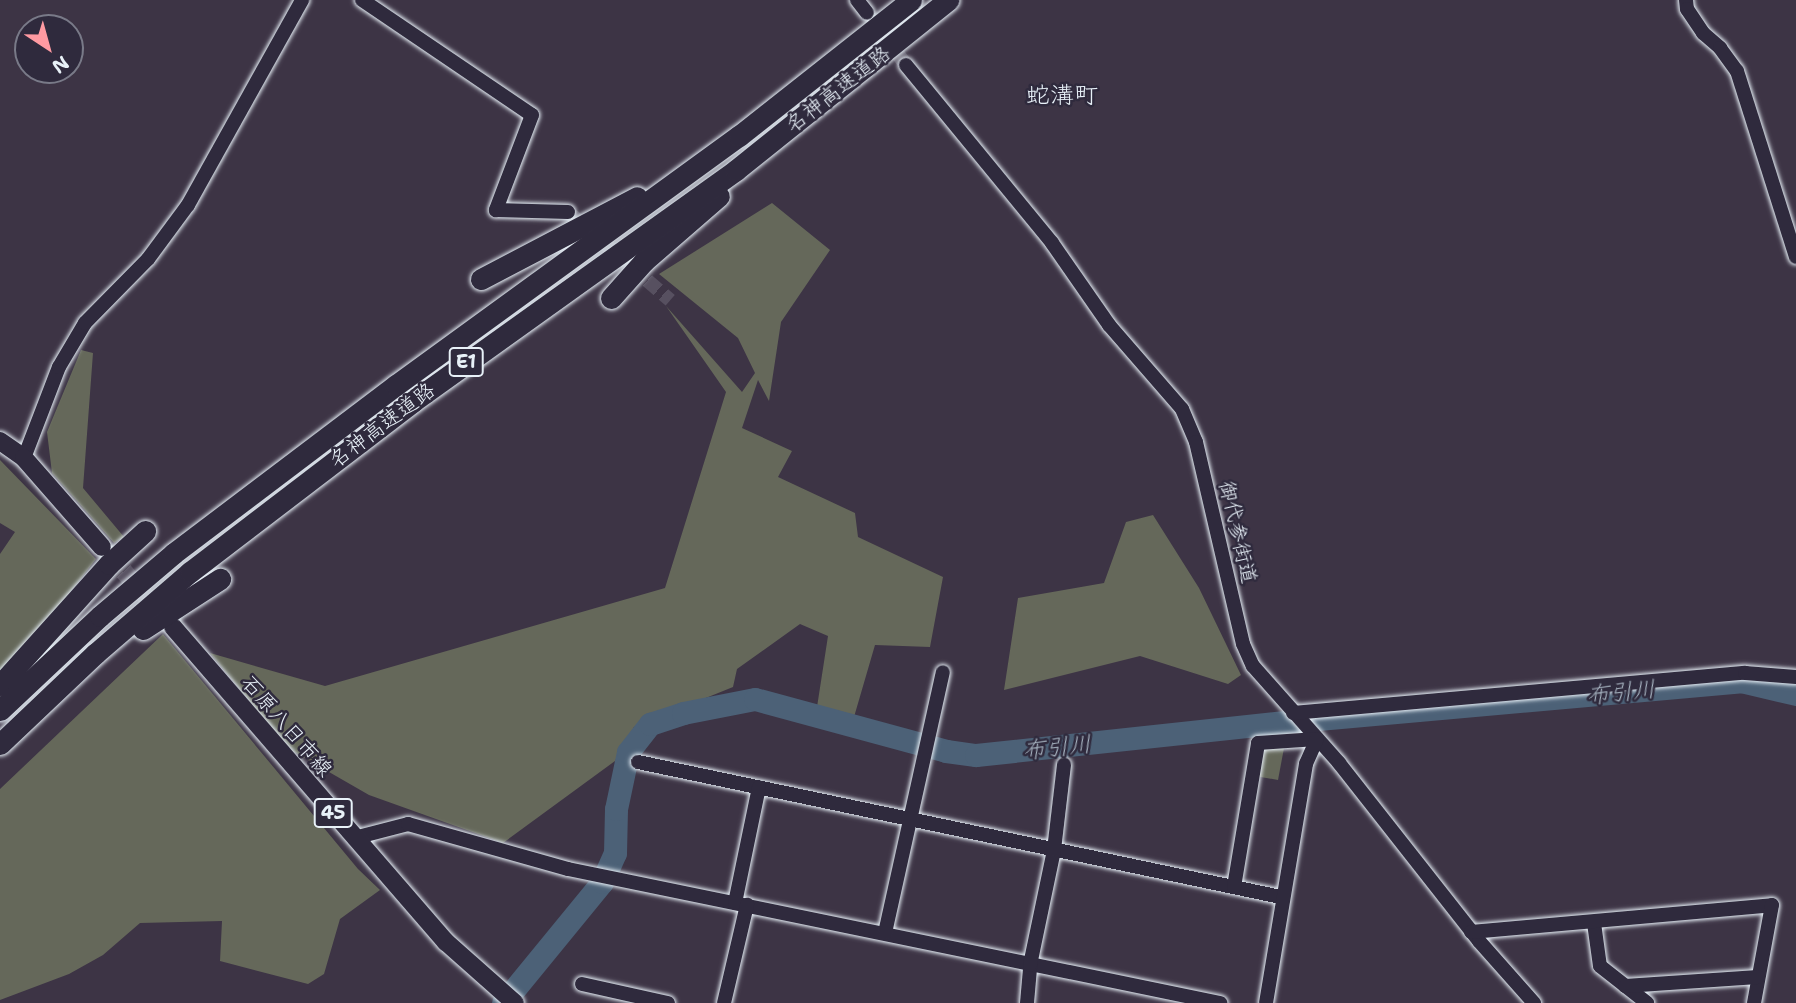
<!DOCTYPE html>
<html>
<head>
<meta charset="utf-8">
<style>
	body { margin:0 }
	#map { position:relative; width:1796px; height:1003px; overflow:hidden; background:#3d3445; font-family:"Shantell Sans","Klee One",sans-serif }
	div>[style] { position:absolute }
	.green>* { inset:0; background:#65685a }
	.river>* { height:23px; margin:-11.5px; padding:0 11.5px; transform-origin:11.5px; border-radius:11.5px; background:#4c6177 }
	.minor-tunnel>* { height:14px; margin-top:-7px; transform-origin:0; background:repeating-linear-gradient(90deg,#575060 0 14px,transparent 0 21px) }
	.major-tunnel>* { height:18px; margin-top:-9px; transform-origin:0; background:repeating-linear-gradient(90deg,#575060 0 18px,transparent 0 27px) }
	.roads { filter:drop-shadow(0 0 2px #e8f1f8) drop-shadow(0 0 2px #e8f1f8) }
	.minor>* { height:14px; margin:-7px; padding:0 7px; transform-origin:7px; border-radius:7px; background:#2f2a3d }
	.major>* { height:18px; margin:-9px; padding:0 9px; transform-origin:9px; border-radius:9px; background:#2f2a3d }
	.highway>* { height:21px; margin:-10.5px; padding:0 10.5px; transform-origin:10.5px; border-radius:10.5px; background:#2f2a3d }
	span { translate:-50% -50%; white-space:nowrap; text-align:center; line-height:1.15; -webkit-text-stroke:5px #2f2a3d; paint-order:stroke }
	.shield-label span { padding:2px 5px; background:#2f2a3d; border:2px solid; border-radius:5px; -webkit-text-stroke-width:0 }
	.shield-label { font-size:19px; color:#e8f1f8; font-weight:700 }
	.street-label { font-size:21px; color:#e8f1f8 }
	.water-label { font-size:23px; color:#aab7c4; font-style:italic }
	.quarter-label { font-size:24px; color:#e8f1f8 }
	.north { position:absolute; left:14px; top:14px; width:70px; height:70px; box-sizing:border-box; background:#2f2a3d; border:2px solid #797a88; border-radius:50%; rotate:144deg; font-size:19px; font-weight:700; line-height:28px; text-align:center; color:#e8f1f8 }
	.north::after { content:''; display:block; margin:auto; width:24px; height:32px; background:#ff9aa2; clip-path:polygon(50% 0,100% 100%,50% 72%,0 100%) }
</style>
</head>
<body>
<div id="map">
	<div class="green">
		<i style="clip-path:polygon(772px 203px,830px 250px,781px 322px,769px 401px,758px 380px,742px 428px,792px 451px,778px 477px,855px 513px,858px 537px,943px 577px,930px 647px,875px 645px,854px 717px,817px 707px,828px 636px,800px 624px,737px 669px,733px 687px,634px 727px,615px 761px,503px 843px,369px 795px,289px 749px,210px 653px,325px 686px,665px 588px,726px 392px,666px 306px,742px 392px,755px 373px,738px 338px,659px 274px)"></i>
		<i style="clip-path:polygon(81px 350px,93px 353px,83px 488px,124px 537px,114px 543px,52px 473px,47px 432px)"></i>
		<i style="clip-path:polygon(0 460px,96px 559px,58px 608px,0 673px,0 554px,15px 532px,0 523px)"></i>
		<i style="clip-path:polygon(1153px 515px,1199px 588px,1241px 675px,1228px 684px,1140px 656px,1004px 690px,1018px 598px,1104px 583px,1126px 522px)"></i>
		<i style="clip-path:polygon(163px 634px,358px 869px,380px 890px,340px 919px,324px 974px,308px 984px,220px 961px,222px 921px,140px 923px,103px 955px,69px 974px,0 1000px,0 789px)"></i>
		<i style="clip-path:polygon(1266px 748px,1284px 748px,1278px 780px,1255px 776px,1259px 754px)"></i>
	</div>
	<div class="river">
		<i style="left:503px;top:1003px;width:156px;rotate:-50.7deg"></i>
		<i style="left:602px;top:882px;width:32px;rotate:-66deg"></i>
		<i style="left:615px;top:853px;width:44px;rotate:-88.7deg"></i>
		<i style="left:616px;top:809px;width:58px;rotate:-78.1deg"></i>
		<i style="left:628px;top:752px;width:36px;rotate:-52deg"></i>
		<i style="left:650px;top:724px;width:35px;rotate:-18deg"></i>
		<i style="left:683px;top:713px;width:73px;rotate:-11deg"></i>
		<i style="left:755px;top:699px;width:198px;rotate:15.2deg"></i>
		<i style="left:946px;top:751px;width:30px;rotate:8deg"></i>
		<i style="left:976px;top:755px;width:322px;rotate:-6.1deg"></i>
		<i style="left:1296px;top:721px;width:447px;rotate:-5.1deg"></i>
		<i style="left:1741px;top:681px;width:57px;rotate:13.3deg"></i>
	</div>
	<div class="minor-tunnel">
		<i style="left:873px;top:21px;width:55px;rotate:53.1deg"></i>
		<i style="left:568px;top:212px;width:135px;rotate:40.8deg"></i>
	</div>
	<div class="major-tunnel">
		<i style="left:106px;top:551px;width:84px;rotate:48.9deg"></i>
	</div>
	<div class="roads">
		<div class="minor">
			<i style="left:362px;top:0;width:205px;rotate:34.1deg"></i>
			<i style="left:532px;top:115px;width:102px;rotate:110.8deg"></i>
			<i style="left:496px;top:210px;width:72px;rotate:1.6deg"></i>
			<i style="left:857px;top:0;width:16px;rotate:52deg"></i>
			<i style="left:1686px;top:0;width:9px;rotate:84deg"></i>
			<i style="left:1687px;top:9px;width:29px;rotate:56deg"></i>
			<i style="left:1703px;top:33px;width:23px;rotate:41deg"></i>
			<i style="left:1720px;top:48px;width:29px;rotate:54deg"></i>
			<i style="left:1737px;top:71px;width:195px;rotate:72.4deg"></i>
			<i style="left:906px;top:65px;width:230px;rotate:50.6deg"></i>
			<i style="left:1052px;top:243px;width:100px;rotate:55.2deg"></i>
			<i style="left:1109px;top:325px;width:111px;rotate:49deg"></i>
			<i style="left:1182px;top:409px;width:36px;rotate:67deg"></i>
			<i style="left:1196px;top:442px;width:207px;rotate:76.9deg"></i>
			<i style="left:1243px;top:644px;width:24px;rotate:66deg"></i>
			<i style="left:1253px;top:666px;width:130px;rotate:48.4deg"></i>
			<i style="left:1339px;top:763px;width:226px;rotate:51.8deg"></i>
			<i style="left:1479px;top:941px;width:83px;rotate:48.4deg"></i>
			<i style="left:24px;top:458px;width:97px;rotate:-69deg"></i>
			<i style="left:59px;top:367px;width:51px;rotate:-59.4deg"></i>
			<i style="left:85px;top:323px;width:90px;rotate:-45.5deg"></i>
			<i style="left:148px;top:259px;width:67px;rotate:-53.5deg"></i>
			<i style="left:188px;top:205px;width:235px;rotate:-60.9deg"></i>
			<i style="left:1293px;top:713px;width:454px;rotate:-5.1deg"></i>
			<i style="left:1745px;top:673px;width:51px;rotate:4.5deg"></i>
			<i style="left:638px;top:762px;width:657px;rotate:11.86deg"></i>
			<i style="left:354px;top:838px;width:56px;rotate:-14.5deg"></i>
			<i style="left:408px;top:824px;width:166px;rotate:15.7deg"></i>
			<i style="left:568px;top:869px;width:666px;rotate:11.61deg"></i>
			<i style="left:1234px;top:887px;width:146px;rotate:-80.5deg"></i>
			<i style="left:1258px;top:743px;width:59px;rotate:-3.9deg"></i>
			<i style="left:1317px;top:739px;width:27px;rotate:114deg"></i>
			<i style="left:1306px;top:764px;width:242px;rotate:99.5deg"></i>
			<i style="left:735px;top:903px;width:118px;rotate:-78.3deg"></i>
			<i style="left:1594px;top:923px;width:43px;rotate:82.1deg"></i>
			<i style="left:1600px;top:966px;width:60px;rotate:38.2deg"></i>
			<i style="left:1471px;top:932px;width:302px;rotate:-5.1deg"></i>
			<i style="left:1772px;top:905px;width:100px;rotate:100.4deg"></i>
			<i style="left:885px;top:933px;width:267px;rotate:-77.5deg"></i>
			<i style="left:582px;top:984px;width:88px;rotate:12.5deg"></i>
			<i style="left:1625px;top:986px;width:133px;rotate:-3.9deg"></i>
			<i style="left:724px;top:1003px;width:101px;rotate:-76.8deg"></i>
			<i style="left:1027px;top:1003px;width:38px;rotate:-85deg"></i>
			<i style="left:1030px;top:965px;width:117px;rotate:-78.2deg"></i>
			<i style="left:1054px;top:850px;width:86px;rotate:-83.3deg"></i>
		</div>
		<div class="major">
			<i style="left:0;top:441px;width:29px;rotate:35deg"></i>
			<i style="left:24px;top:458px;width:118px;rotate:48.8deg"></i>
			<i style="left:173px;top:627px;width:417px;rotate:49.1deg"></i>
			<i style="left:446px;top:942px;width:92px;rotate:41.5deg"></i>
		</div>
		<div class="highway">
			<i style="left:481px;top:279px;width:176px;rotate:-27.7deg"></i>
			<i style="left:611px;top:298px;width:50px;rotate:-48.3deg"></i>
			<i style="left:644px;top:261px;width:99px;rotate:-40.9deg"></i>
			<i style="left:143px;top:629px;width:92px;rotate:-33deg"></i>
			<i style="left:0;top:685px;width:163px;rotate:-48deg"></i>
			<i style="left:109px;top:564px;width:49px;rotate:-42.5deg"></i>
			<i style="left:0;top:710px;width:137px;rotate:-43.2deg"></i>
			<i style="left:100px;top:616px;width:97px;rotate:-40.4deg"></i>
			<i style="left:174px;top:553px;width:278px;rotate:-37.1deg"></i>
			<i style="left:396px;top:385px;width:424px;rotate:-36deg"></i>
			<i style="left:739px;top:136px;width:219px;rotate:-38.3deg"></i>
			<i style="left:0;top:744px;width:132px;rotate:-43.5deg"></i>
			<i style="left:96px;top:653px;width:124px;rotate:-40.8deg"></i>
			<i style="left:190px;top:572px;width:280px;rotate:-37.4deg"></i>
			<i style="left:412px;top:402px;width:398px;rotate:-35.6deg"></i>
			<i style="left:736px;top:170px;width:272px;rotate:-38.7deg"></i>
		</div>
	</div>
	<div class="shield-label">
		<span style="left:466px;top:362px">E1</span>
		<span style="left:333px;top:813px">45</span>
	</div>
	<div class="street-label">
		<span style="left:838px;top:89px;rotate:-38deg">名神高速道路</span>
		<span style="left:382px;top:425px;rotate:-37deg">名神高速道路</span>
		<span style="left:1238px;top:532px;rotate:77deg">御代参街道</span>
		<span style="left:287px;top:726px;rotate:49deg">石原八日市線</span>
	</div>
	<div class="water-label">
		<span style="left:1621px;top:692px;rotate:-6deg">布引川</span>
		<span style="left:1057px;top:747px;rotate:-6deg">布引川</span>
	</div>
	<div class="quarter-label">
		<span style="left:1062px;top:96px">蛇溝町</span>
	</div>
	<div class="north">N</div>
</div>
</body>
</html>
